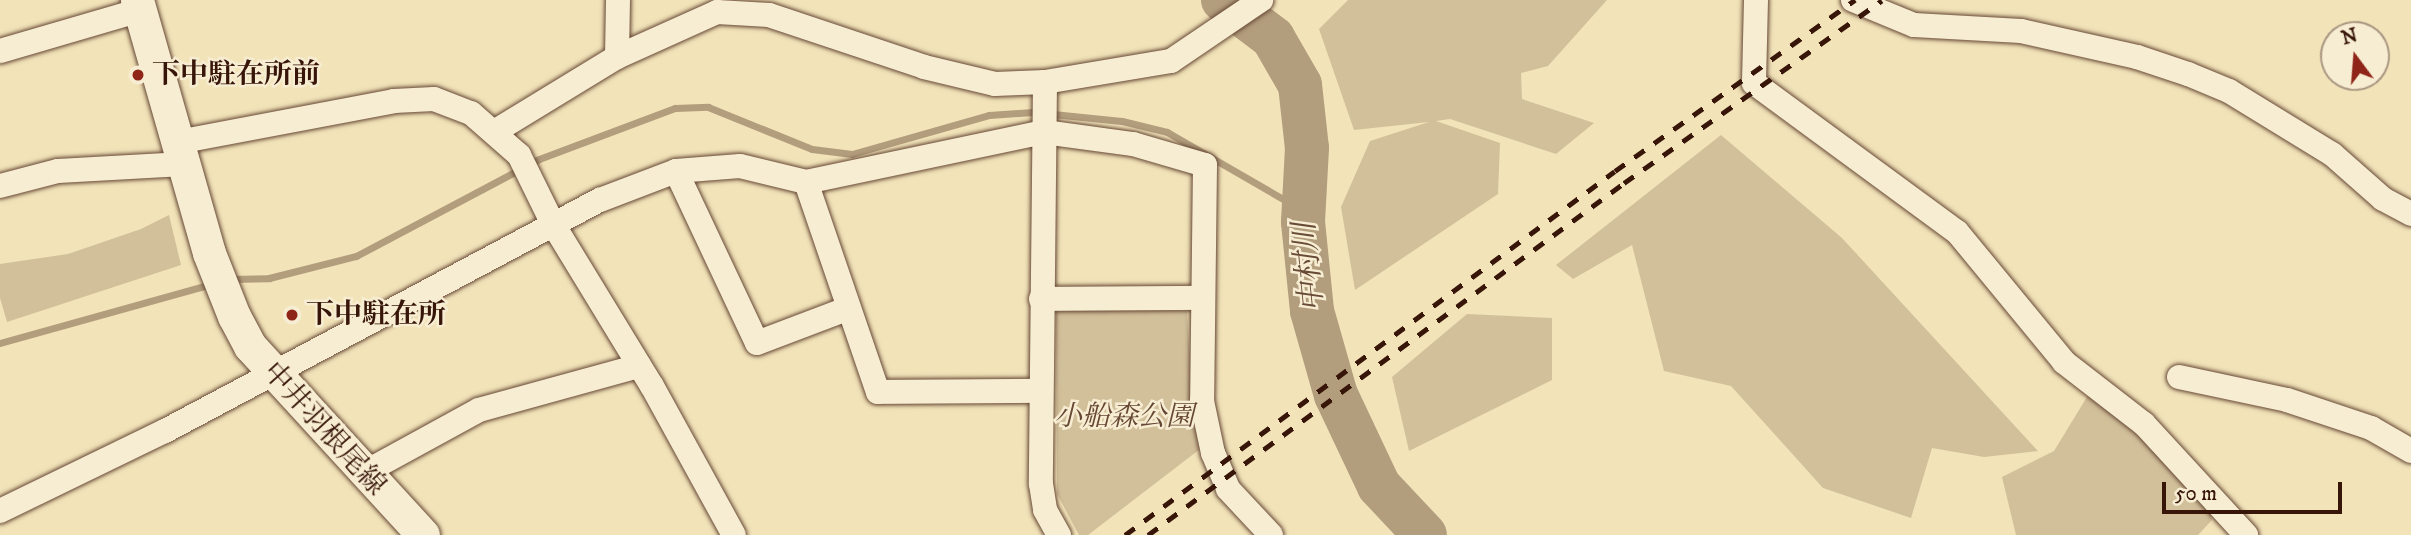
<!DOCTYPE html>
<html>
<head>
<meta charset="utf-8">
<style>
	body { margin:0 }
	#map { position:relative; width:2411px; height:535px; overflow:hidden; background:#f2e3b9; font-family:"IM FELL DW Pica","Noto Serif JP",serif }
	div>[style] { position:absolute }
	.green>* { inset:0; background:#d2c09b }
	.stream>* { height:7px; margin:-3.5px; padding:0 3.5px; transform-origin:3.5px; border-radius:3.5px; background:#b29d7d }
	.river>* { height:44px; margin:-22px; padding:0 22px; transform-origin:22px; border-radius:22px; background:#b29d7d }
	.roads { filter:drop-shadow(0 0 2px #664835) drop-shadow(0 0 2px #664835) }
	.minor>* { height:24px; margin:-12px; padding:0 12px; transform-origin:12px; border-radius:12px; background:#f7edd2 }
	.secondary>* { height:33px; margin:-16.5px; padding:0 16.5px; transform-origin:16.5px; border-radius:16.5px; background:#f7edd2 }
	.rail>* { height:5px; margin-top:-2.5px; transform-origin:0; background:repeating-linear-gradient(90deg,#371509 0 12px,transparent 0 24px) }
	.dots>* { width:19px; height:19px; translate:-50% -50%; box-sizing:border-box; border:4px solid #f7edd2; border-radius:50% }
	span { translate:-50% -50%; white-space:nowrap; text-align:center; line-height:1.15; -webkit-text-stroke:5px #f7edd2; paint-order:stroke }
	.poi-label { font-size:28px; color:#371509; font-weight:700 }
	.left { translate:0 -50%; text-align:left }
	.park-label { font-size:28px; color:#664835; font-style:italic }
	.street-label { font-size:28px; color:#371509 }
	.water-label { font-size:30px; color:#684b37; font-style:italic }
	.north { position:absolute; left:2320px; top:21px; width:70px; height:70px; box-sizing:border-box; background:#f7edd2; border:2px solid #aa9782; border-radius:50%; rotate:344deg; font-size:19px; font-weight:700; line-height:28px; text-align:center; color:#371509 }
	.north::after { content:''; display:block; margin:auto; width:24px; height:32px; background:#8f2418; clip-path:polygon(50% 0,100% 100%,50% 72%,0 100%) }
	.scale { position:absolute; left:2162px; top:482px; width:180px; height:32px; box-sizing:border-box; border:4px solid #371509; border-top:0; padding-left:9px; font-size:21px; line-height:24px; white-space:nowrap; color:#371509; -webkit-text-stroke:5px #f7edd2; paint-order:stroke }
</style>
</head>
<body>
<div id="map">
	<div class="green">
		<i style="clip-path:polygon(1348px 0,1607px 0,1548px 66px,1521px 73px,1522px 99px,1594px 123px,1556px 154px,1450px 119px,1436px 121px,1500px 143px,1498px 194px,1355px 290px,1341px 207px,1370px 141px,1429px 122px,1354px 130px,1319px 29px)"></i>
		<i style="clip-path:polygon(1721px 135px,1842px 238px,2038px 451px,1984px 457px,1932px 448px,1911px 518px,1823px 488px,1731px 386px,1664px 371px,1632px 245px,1573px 279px,1556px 265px)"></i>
		<i style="clip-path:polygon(169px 215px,181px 265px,7px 322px,0 298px,0 264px,68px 254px,141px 229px)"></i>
		<i style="clip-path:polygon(1056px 309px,1187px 311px,1193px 409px,1204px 446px,1088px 535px,1079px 535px,1057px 494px)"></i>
		<i style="clip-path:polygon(1467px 314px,1552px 318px,1552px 380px,1409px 451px,1392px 377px)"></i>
		<i style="clip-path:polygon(2090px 392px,2206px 498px,2212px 520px,2198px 535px,2016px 535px,2002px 477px,2054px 451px)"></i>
	</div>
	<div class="stream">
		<i style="left:230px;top:279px;width:39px;rotate:-1deg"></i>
		<i style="left:269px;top:278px;width:90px;rotate:-14.2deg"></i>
		<i style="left:356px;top:256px;width:207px;rotate:-27.9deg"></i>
		<i style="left:539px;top:159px;width:145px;rotate:-20.6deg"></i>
		<i style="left:675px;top:108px;width:33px;rotate:-2deg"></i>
		<i style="left:708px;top:107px;width:112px;rotate:22deg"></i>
		<i style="left:812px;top:149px;width:40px;rotate:7.1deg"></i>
		<i style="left:852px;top:154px;width:142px;rotate:-15.9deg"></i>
		<i style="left:989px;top:115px;width:44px;rotate:-3.9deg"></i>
		<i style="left:1033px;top:112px;width:89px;rotate:5.8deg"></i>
		<i style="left:1122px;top:121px;width:46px;rotate:13.7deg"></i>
		<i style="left:1167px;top:132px;width:158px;rotate:30deg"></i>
		<i style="left:0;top:343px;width:220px;rotate:-15.6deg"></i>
	</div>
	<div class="river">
		<i style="left:1223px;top:0;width:63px;rotate:37.2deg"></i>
		<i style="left:1273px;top:38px;width:54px;rotate:60.1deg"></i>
		<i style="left:1300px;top:85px;width:63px;rotate:83.7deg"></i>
		<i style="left:1307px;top:148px;width:74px;rotate:93.1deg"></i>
		<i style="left:1303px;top:222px;width:89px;rotate:84.2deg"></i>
		<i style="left:1312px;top:311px;width:87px;rotate:74.1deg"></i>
		<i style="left:1336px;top:395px;width:101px;rotate:64.7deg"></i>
		<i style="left:1379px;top:486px;width:67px;rotate:46.8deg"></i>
	</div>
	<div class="roads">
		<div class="minor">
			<i style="left:1756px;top:0;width:83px;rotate:91.4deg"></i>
			<i style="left:1754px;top:83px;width:252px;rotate:36.3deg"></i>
			<i style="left:1957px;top:232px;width:168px;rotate:50.5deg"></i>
			<i style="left:2064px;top:362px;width:101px;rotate:37.8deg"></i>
			<i style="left:2144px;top:424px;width:151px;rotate:47.4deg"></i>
			<i style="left:1853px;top:0;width:66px;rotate:22.3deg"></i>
			<i style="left:1914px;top:25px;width:107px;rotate:3.2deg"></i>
			<i style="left:2021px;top:31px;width:119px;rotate:12.6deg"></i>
			<i style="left:2137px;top:57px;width:54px;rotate:18.4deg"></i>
			<i style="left:2188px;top:74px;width:44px;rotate:22.5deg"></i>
			<i style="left:2229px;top:91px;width:121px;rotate:31.5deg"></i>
			<i style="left:2332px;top:154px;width:68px;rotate:41.4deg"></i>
			<i style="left:2383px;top:199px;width:32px;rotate:28deg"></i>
			<i style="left:0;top:51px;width:146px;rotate:-16.3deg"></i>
			<i style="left:617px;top:57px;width:57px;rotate:-89deg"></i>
			<i style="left:1045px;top:82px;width:402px;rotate:90.6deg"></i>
			<i style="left:1041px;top:484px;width:26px;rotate:81deg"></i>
			<i style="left:1045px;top:510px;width:29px;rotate:61deg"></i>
			<i style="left:494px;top:132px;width:144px;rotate:-31.4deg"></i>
			<i style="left:617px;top:57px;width:110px;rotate:-24.2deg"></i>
			<i style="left:717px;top:12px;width:52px;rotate:3.3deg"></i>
			<i style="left:769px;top:15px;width:163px;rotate:18.5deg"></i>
			<i style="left:924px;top:67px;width:73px;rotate:13.5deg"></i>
			<i style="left:995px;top:84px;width:50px;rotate:-2.3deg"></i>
			<i style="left:1045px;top:82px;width:128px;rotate:-9.5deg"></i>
			<i style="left:1171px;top:61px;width:109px;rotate:-34.1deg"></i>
			<i style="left:178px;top:142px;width:220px;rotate:-10.7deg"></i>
			<i style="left:394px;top:101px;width:40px;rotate:-2.9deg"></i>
			<i style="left:434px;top:99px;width:40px;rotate:21deg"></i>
			<i style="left:471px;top:113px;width:64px;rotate:41.2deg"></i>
			<i style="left:519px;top:155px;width:77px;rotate:63.8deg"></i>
			<i style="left:553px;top:224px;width:190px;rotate:58.6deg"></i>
			<i style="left:652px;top:386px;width:170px;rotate:61.2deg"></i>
			<i style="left:676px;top:171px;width:190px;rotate:64.8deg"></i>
			<i style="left:757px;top:343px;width:98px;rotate:-20.8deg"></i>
			<i style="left:806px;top:182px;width:222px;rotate:71.1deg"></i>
			<i style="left:878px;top:392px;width:162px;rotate:-0.4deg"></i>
			<i style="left:0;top:186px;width:60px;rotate:-14.5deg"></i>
			<i style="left:58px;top:171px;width:126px;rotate:-3.2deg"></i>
			<i style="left:1041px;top:299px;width:162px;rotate:-0.4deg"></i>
			<i style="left:2179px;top:377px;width:110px;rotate:12deg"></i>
			<i style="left:2287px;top:400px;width:89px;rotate:18.4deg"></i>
			<i style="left:2371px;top:428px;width:46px;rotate:29.9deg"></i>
			<i style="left:362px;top:474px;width:133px;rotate:-28.7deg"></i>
			<i style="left:479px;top:410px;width:166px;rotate:-15.4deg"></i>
			<i style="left:0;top:511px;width:183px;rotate:-25.9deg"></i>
			<i style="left:165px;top:431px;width:493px;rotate:-28deg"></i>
			<i style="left:600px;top:200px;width:81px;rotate:-20.9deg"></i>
			<i style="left:676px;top:171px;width:64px;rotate:-4.5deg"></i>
			<i style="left:740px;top:166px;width:68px;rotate:13.6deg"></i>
			<i style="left:806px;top:182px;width:243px;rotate:-11.9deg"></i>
			<i style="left:1044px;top:132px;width:90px;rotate:7.7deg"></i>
			<i style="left:1133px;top:144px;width:75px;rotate:16.3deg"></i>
			<i style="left:1205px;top:165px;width:236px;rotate:90.7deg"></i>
			<i style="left:1202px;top:401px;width:53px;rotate:78.1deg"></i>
			<i style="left:1213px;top:453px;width:39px;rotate:67deg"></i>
			<i style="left:1228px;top:489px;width:63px;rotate:46.9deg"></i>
		</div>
		<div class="secondary">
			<i style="left:137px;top:0;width:263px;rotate:74.1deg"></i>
			<i style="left:209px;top:253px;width:68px;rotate:68.4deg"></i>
			<i style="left:234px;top:316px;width:34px;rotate:62deg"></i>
			<i style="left:250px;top:346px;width:256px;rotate:47.5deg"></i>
		</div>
	</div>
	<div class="rail">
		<i style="left:1125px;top:535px;width:610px;rotate:-36.61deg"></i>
		<i style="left:1615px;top:171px;width:295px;rotate:-35.5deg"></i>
		<i style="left:1148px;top:535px;width:592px;rotate:-36.48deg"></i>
		<i style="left:1624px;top:183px;width:316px;rotate:-35.3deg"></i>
	</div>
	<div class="dots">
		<i style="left:138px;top:75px;background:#8f2418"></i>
		<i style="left:292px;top:315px;background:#8f2418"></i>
	</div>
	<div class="poi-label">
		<span class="left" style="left:152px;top:75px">下中駐在所前</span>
		<span class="left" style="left:306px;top:315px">下中駐在所</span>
	</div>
	<div class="park-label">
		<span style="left:1124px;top:417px">小船森公園</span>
	</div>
	<div class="street-label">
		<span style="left:324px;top:429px;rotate:48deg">中井羽根尾線</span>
	</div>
	<div class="water-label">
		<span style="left:1310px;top:267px;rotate:-96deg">中村川</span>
	</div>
	<div class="north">N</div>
	<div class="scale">50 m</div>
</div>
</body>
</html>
